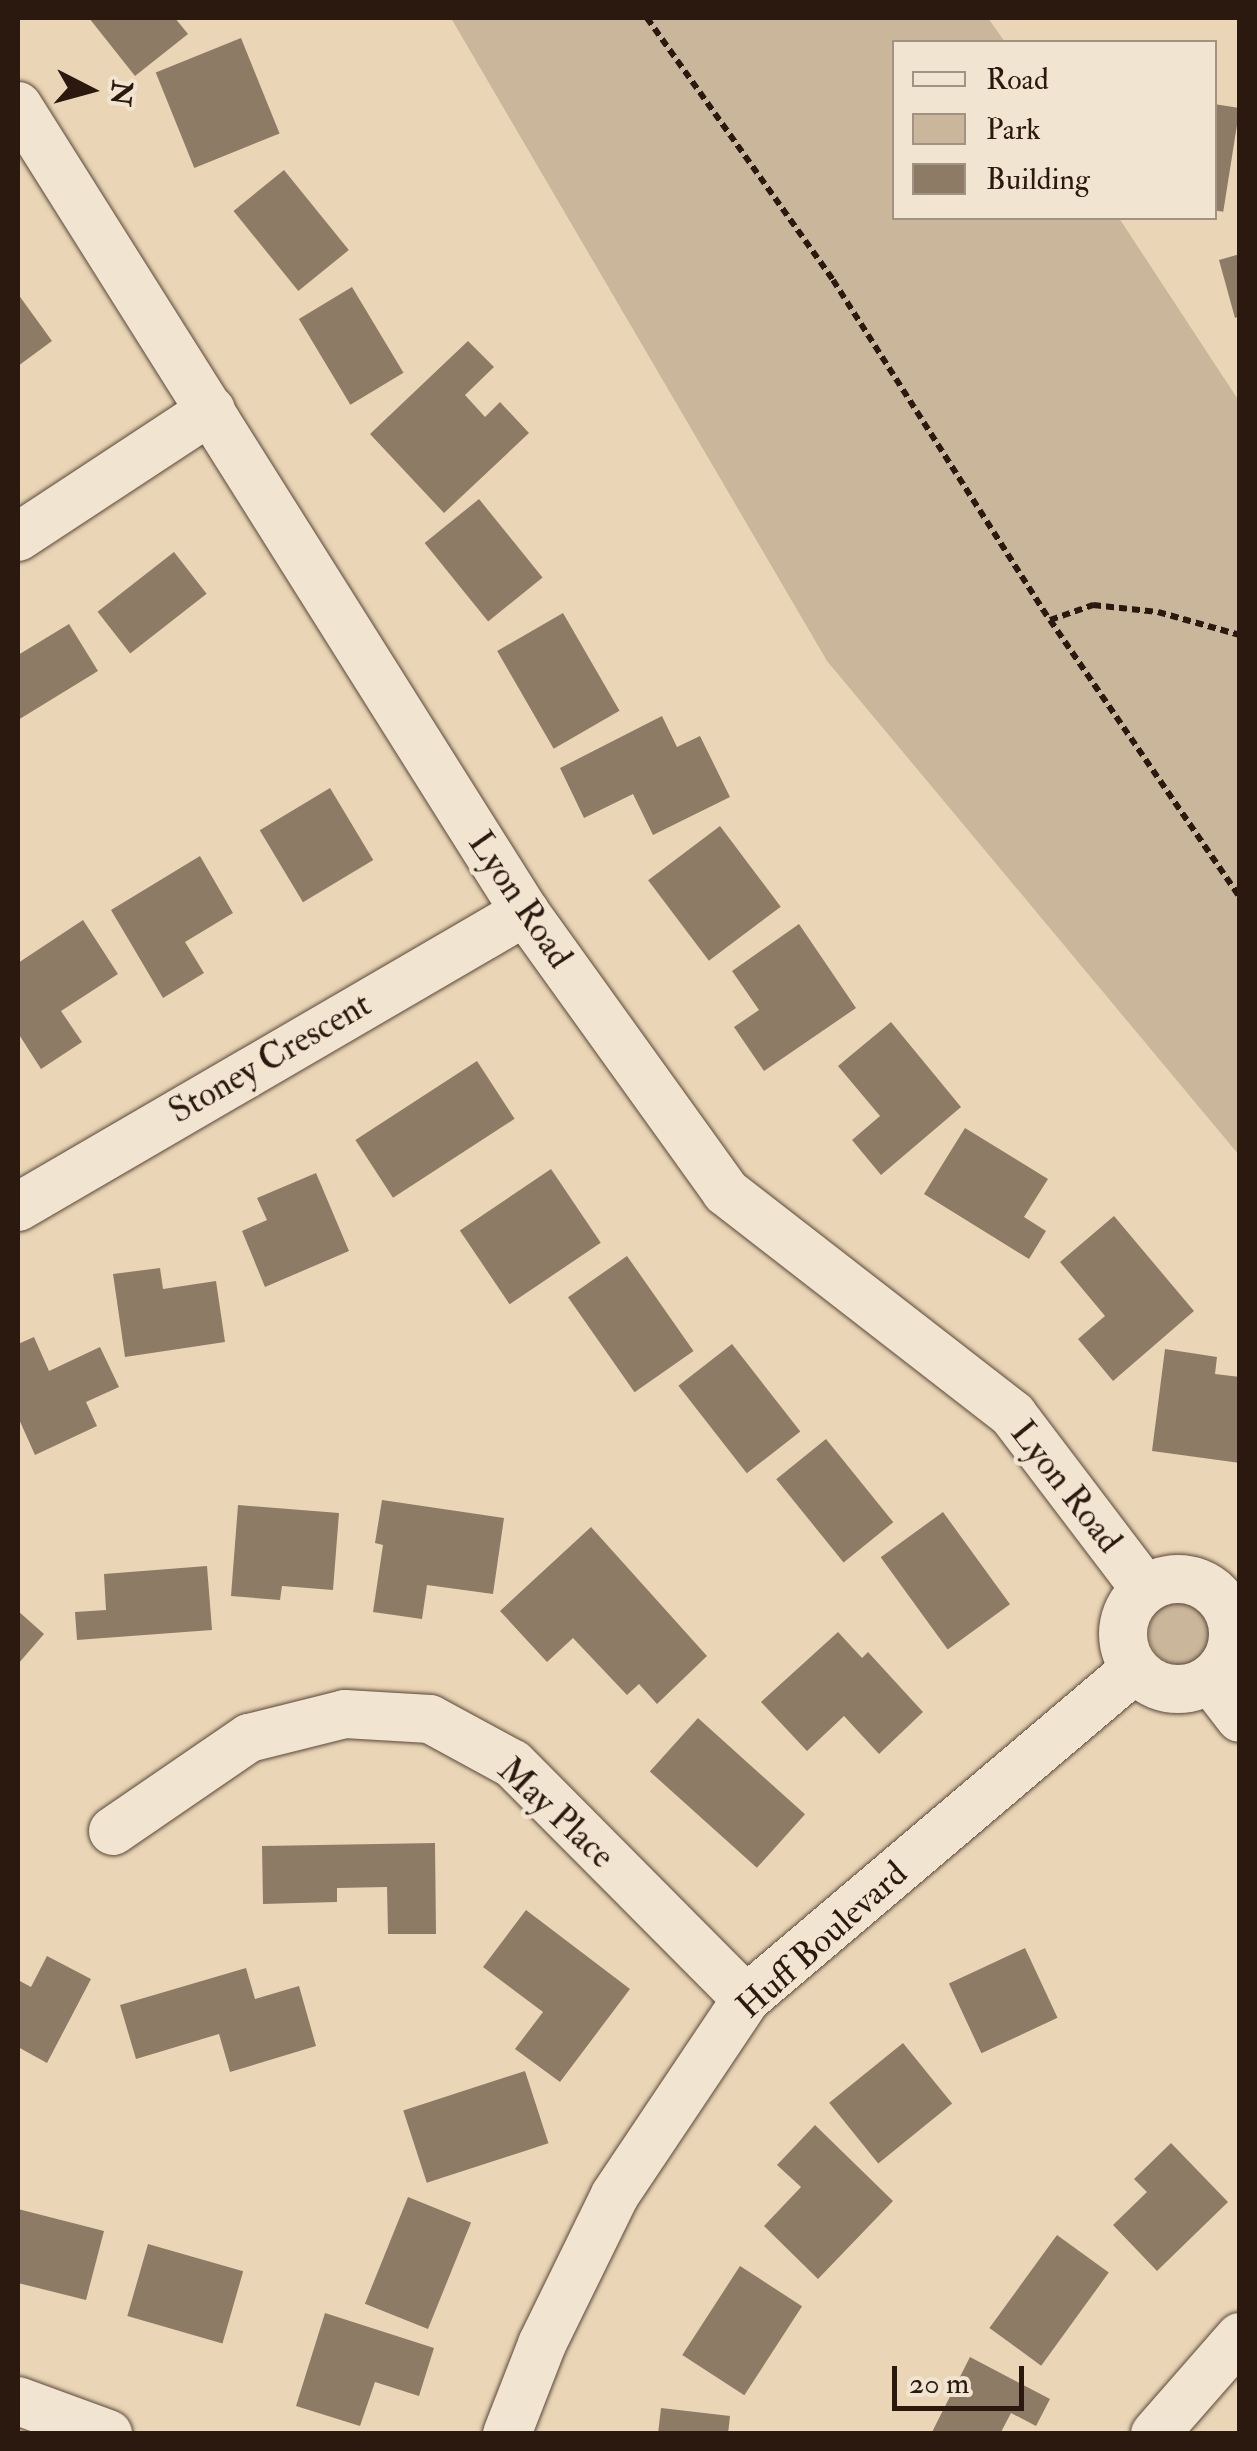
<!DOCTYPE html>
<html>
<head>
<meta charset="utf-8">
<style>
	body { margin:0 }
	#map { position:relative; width:1257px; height:2451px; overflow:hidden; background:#ead6b6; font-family:"IM FELL Double Pica",serif }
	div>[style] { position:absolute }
	.green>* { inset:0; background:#cab69a }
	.round { border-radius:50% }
	.building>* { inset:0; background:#8e7b66; transform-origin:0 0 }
	.path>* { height:6px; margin-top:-3px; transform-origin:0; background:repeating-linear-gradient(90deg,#2b180f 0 8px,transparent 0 13px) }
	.roads { filter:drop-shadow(0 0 2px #5b4839) drop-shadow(0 0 2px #5b4839) }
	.minor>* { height:48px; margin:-24px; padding:0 24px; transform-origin:24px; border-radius:24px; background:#f1e4d0 }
	.minor>.ring { margin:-24px; padding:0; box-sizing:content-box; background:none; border:48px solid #f1e4d0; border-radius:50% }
	span { translate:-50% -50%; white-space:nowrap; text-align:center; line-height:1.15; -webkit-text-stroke:9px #f1e4d0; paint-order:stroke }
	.street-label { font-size:35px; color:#2b180f }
	.frame { position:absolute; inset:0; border:20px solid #2b180f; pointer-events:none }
	.legend { position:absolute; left:892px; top:40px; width:325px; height:180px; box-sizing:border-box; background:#f1e4d0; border:2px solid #a29283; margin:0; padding:12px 18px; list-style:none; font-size:30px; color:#2b180f }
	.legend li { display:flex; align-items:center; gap:20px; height:50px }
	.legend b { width:50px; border:2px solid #a29283 }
	.north { position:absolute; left:40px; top:40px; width:100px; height:100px; -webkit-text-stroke:8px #f1e4d0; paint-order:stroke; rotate:96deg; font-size:28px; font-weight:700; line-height:40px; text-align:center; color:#2b180f }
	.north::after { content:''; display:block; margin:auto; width:35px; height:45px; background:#2b180f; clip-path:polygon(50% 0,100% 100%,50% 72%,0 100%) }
	.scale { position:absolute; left:892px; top:2366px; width:132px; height:45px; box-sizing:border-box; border:5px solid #2b180f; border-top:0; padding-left:12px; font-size:30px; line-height:35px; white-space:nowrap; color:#2b180f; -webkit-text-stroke:8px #f1e4d0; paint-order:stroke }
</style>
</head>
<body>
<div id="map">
	<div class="green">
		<i style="clip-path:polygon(451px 18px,988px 18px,1005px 42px,894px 42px,894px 218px,1119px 218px,1239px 401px,1239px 1155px,827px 661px)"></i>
		<i class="round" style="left:1149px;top:1601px;width:64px;height:64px"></i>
	</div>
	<div class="building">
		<i style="clip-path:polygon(89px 18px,175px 18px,188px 34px,135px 76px)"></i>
		<i style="left:241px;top:38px;width:103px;height:92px;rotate:68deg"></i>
		<i style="left:1214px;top:104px;width:26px;height:105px;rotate:9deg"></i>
		<i style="left:284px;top:170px;width:103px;height:65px;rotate:51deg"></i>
		<i style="clip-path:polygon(1240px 254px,1240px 316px,1235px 318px,1219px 260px)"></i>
		<i style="left:352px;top:287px;width:100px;height:62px;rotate:59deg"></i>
		<i style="clip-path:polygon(18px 294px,52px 341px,18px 366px)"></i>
		<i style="clip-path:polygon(468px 341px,494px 367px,465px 395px,485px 417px,500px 402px,529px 433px,444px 513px,370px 434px)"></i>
		<i style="left:479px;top:499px;width:101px;height:70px;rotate:51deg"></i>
		<i style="left:174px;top:552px;width:53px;height:97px;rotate:52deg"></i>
		<i style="left:563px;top:613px;width:113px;height:76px;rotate:60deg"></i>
		<i style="clip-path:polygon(69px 624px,98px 671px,18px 720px,18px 655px)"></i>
		<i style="clip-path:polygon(662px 716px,677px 747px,700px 736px,730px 797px,653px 835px,633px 794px,584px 818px,560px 768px)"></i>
		<i style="left:330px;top:788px;width:84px;height:82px;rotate:59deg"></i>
		<i style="left:720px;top:826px;width:101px;height:90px;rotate:53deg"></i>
		<i style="clip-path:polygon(200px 856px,233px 913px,185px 942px,204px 973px,163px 998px,111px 910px)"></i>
		<i style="clip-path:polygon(83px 920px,118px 974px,61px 1011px,82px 1042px,41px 1069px,18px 1033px,18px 963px)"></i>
		<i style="clip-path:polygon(799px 924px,856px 1008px,764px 1071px,734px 1027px,759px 1010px,732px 971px)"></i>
		<i style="clip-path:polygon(891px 1022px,961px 1107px,881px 1175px,852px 1140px,880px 1116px,838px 1066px)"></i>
		<i style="left:477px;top:1061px;width:69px;height:145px;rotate:57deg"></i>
		<i style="clip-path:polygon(965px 1128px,1048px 1179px,1024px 1217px,1046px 1231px,1029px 1259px,924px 1194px)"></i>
		<i style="left:551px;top:1169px;width:89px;height:110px;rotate:56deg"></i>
		<i style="clip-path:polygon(316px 1173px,349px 1251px,265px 1287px,242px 1231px,267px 1220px,257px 1198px)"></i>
		<i style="clip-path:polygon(1114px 1216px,1194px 1311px,1113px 1381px,1078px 1339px,1105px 1316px,1060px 1262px)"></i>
		<i style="left:627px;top:1256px;width:116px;height:72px;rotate:55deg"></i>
		<i style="clip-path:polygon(160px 1268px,163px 1289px,216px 1281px,225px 1342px,125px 1357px,113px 1274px)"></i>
		<i style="clip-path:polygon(34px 1337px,49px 1371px,100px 1347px,119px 1387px,86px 1402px,97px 1426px,35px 1455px,18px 1417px,18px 1344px)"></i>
		<i style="left:732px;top:1344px;width:111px;height:68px;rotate:52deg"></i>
		<i style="clip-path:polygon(1165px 1349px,1217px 1357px,1215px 1374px,1240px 1377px,1240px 1463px,1152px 1451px)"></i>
		<i style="left:826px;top:1439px;width:107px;height:64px;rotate:51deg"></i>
		<i style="clip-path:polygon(382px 1500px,504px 1518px,493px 1594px,427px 1585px,422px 1619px,373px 1612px,383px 1545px,375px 1543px)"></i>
		<i style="clip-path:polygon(238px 1505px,339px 1513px,333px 1590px,282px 1586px,280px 1600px,231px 1596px)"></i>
		<i style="left:943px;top:1512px;width:114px;height:77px;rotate:54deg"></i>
		<i style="clip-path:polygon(591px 1527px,707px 1656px,657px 1704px,639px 1684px,627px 1695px,573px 1638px,547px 1662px,500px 1611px)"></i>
		<i style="clip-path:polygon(207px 1566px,212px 1630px,77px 1640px,75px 1612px,106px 1610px,104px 1574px)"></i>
		<i style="clip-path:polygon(18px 1611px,44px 1634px,18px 1664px)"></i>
		<i style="clip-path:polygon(838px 1632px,862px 1658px,868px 1652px,923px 1712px,879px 1754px,844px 1716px,807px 1751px,761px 1702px)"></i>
		<i style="left:698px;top:1718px;width:144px;height:72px;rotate:42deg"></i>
		<i style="clip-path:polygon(435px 1843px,436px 1934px,388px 1934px,387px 1887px,337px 1888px,337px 1902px,263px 1904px,262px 1846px)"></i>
		<i style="clip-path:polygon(526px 1910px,630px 1989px,560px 2082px,515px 2049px,543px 2012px,483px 1967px)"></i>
		<i style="left:1025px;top:1948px;width:77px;height:84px;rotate:65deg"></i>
		<i style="clip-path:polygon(47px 1956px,91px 1979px,47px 2063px,18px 2047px,18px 1980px,31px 1987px)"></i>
		<i style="clip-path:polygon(246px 1968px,255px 1999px,299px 1986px,316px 2046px,230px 2072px,219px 2034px,136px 2059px,120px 2005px)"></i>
		<i style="left:903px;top:2043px;width:78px;height:95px;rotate:51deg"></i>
		<i style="left:525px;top:2071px;width:76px;height:128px;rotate:72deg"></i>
		<i style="clip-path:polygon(815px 2125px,893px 2201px,818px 2279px,764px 2226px,801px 2187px,777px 2165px)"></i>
		<i style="clip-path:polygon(1171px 2143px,1228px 2202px,1157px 2271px,1113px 2225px,1147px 2192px,1134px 2179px)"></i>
		<i style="left:408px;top:2197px;width:68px;height:115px;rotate:22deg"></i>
		<i style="clip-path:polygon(18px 2209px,104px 2231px,86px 2300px,18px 2283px)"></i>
		<i style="left:1057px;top:2235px;width:64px;height:115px;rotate:36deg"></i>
		<i style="left:148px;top:2244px;width:99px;height:75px;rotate:16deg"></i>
		<i style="left:740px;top:2266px;width:74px;height:106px;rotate:33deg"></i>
		<i style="clip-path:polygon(325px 2313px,434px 2348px,419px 2396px,375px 2382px,360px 2426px,296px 2406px)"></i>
		<i style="clip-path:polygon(970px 2357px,1050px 2399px,1036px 2426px,1011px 2413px,1000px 2434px,931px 2434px)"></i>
		<i style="clip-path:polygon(661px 2408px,730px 2416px,728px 2434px,658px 2434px)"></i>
	</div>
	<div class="path">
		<i style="left:647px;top:18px;width:321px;rotate:54.6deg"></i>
		<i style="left:833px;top:280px;width:403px;rotate:57.5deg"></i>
		<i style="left:1050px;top:620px;width:336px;rotate:55.6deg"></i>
		<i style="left:1050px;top:620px;width:46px;rotate:-19.2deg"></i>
		<i style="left:1093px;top:605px;width:65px;rotate:6.1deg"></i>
		<i style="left:1158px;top:612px;width:85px;rotate:15.7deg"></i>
	</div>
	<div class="roads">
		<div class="minor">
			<i style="left:18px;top:106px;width:952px;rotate:57.83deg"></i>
			<i style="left:525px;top:912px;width:345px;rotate:54.3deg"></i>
			<i style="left:726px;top:1192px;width:363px;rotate:37.8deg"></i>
			<i style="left:1013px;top:1415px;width:218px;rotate:52.8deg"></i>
			<i style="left:18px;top:537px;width:231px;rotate:-33.3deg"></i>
			<i style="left:18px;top:1207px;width:587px;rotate:-30.19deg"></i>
			<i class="ring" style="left:1123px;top:1579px;width:62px;height:62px"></i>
			<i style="left:1210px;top:1679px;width:49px;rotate:52.4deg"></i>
			<i style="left:113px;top:1831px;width:165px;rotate:-34.4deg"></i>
			<i style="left:249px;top:1738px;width:99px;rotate:-14deg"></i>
			<i style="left:345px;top:1714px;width:85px;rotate:3.4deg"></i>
			<i style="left:430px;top:1719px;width:94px;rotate:28.5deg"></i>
			<i style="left:513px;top:1764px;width:331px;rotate:45.2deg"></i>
			<i style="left:18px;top:2401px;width:96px;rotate:20.1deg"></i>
			<i style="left:507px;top:2434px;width:97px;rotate:-68.7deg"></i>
			<i style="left:542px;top:2344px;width:166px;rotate:-63.9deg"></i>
			<i style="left:615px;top:2195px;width:236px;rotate:-56.2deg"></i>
			<i style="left:746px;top:1999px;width:510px;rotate:-40.31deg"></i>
			<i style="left:1155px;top:2434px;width:129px;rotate:-48.8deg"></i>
		</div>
	</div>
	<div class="street-label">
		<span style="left:520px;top:900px;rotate:56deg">Lyon Road</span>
		<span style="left:270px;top:1058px;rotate:-30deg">Stoney Crescent</span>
		<span style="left:1066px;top:1487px;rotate:52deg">Lyon Road</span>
		<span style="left:556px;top:1813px;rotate:43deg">May Place</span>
		<span style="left:822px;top:1940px;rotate:-42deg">Huff Boulevard</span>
	</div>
	<div class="frame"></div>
	<ul class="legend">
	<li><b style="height:12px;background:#f1e4d0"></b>Road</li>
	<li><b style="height:28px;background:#cab69a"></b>Park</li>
	<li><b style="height:28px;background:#8e7b66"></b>Building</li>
	</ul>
	<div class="north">N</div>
	<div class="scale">20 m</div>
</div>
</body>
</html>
